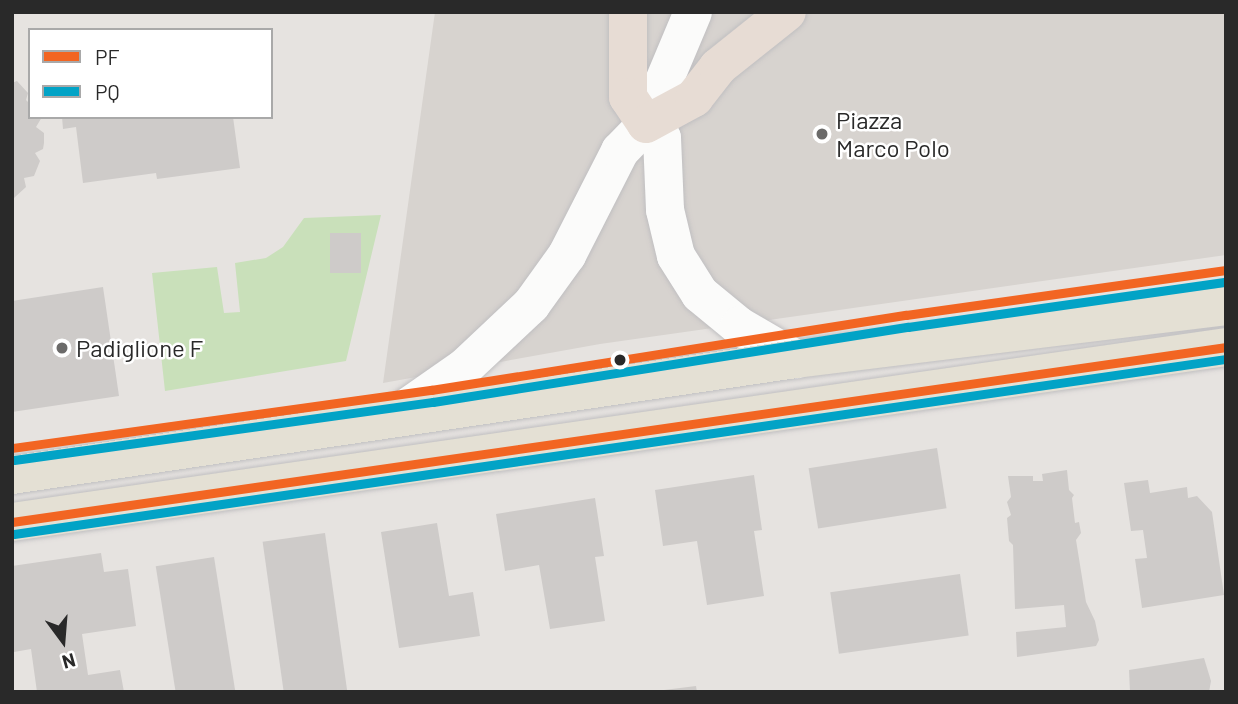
<!DOCTYPE html>
<html>
<head>
<meta charset="utf-8">
<style>
	body { margin:0 }
	#map { position:relative; width:1238px; height:704px; overflow:hidden; background:#e6e3e0; font-family:Barlow,sans-serif }
	div>[style] { position:absolute }
	.green>* { inset:0; background:#c9e0ba }
	.plaza>* { inset:0; background:#d7d3cf }
	.building>* { inset:0; background:#cecbc9; transform-origin:0 0 }
	.roads { filter:drop-shadow(0 0 2px #c0bfc1) drop-shadow(0 0 2px #c0bfc1) }
	.minor>* { height:38px; margin:-19px; padding:0 19px; transform-origin:19px; border-radius:19px; background:#fbfbfa }
	.major>* { height:38px; margin:-19px; padding:0 19px; transform-origin:19px; border-radius:19px; background:#e4e0d4 }
	.highway>* { height:38px; margin:-19px; padding:0 19px; transform-origin:19px; border-radius:19px; background:#e7dcd4 }
	.bus-1>* { height:9px; margin:-4.5px; padding:0 4.5px; transform-origin:4.5px; border-radius:4.5px; background:#f26522 }
	.bus-2>* { height:9px; margin:-4.5px; padding:0 4.5px; transform-origin:4.5px; border-radius:4.5px; background:#02a3c6 }
	.dots>* { width:19px; height:19px; translate:-50% -50%; box-sizing:border-box; border:4px solid #fff; border-radius:50% }
	span { translate:-50% -50%; white-space:nowrap; text-align:center; line-height:1.15; -webkit-text-stroke:5px #fff; paint-order:stroke }
	.poi-label { font-size:24px; color:#292929 }
	.left { translate:0 -50%; text-align:left }
	.frame { position:absolute; inset:0; border:14px solid #292929; pointer-events:none }
	.legend { position:absolute; left:28px; top:28px; width:245px; height:91px; box-sizing:border-box; background:#fff; border:2px solid #a9a9a9; margin:0; padding:9px 12px; list-style:none; font-size:21px; color:#292929 }
	.legend li { display:flex; align-items:center; gap:14px; height:35px }
	.legend b { width:35px; border:2px solid #a9a9a9 }
	.north { position:absolute; left:28px; top:606px; width:70px; height:70px; -webkit-text-stroke:5px #fff; paint-order:stroke; rotate:164deg; font-size:19px; font-weight:700; line-height:28px; text-align:center; color:#292929 }
	.north::after { content:''; display:block; margin:auto; width:24px; height:32px; background:#292929; clip-path:polygon(50% 0,100% 100%,50% 72%,0 100%) }
</style>
</head>
<body>
<div id="map">
	<div class="green">
		<i style="clip-path:polygon(381px 215px,346px 361px,165px 391px,152px 273px,217px 267px,224px 313px,240px 312px,235px 263px,266px 258px,283px 247px,304px 218px)"></i>
	</div>
	<div class="plaza">
		<i style="clip-path:polygon(435px 12px,1226px 12px,1226px 255px,600px 344px,383px 383px)"></i>
	</div>
	<div class="building">
		<i style="clip-path:polygon(17px 81px,28px 93px,26px 100px,30px 104px,30px 117px,42px 117px,36px 127px,44px 133px,44px 143px,43px 149px,35px 153px,40px 161px,34px 176px,24px 178px,26px 187px,14px 198px,12px 210px,12px 83px)"></i>
		<i style="clip-path:polygon(62px 117px,233px 117px,240px 168px,157px 179px,156px 173px,83px 183px,76px 127px,63px 129px)"></i>
		<i style="left:330px;top:233px;width:31px;height:40px"></i>
		<i style="clip-path:polygon(103px 287px,119px 396px,12px 412px,12px 301px)"></i>
		<i style="left:937px;top:448px;width:61px;height:130px;rotate:81deg"></i>
		<i style="clip-path:polygon(1067px 470px,1069px 490px,1074px 495px,1072px 498px,1075px 523px,1079px 522px,1081px 533px,1076px 540px,1086px 602px,1095px 621px,1099px 640px,1096px 646px,1017px 657px,1016px 632px,1066px 627px,1064px 605px,1015px 609px,1013px 545px,1009px 541px,1007px 518px,1011px 515px,1007px 502px,1011px 497px,1008px 476px,1033px 476px,1033px 481px,1043px 481px,1042px 474px)"></i>
		<i style="clip-path:polygon(754px 475px,762px 530px,754px 531px,764px 596px,707px 605px,697px 541px,663px 546px,655px 490px)"></i>
		<i style="clip-path:polygon(1148px 480px,1150px 493px,1187px 487px,1188px 498px,1197px 496px,1212px 512px,1224px 595px,1142px 608px,1135px 559px,1147px 558px,1143px 530px,1131px 531px,1124px 483px)"></i>
		<i style="clip-path:polygon(595px 498px,604px 556px,595px 557px,605px 621px,550px 629px,539px 565px,505px 571px,496px 514px)"></i>
		<i style="clip-path:polygon(437px 523px,449px 596px,473px 592px,480px 636px,399px 648px,381px 532px)"></i>
		<i style="left:325px;top:533px;width:161px;height:63px;rotate:82deg"></i>
		<i style="clip-path:polygon(101px 553px,104px 572px,128px 569px,136px 626px,82px 634px,88px 675px,120px 670px,124px 692px,37px 692px,31px 649px,14px 652px,12px 566px)"></i>
		<i style="left:214px;top:557px;width:137px;height:59px;rotate:81deg"></i>
		<i style="left:960px;top:574px;width:62px;height:131px;rotate:82deg"></i>
		<i style="clip-path:polygon(1204px 658px,1211px 681px,1209px 692px,1130px 692px,1129px 670px)"></i>
		<i style="clip-path:polygon(696px 686px,697px 692px,664px 692px,664px 690px)"></i>
	</div>
	<div class="roads">
		<div class="minor">
			<i style="left:646px;top:124px;width:21px;rotate:41deg"></i>
			<i style="left:662px;top:138px;width:72px;rotate:87.6deg"></i>
			<i style="left:665px;top:210px;width:47px;rotate:76.6deg"></i>
			<i style="left:676px;top:256px;width:45px;rotate:57.7deg"></i>
			<i style="left:700px;top:294px;width:50px;rotate:39.4deg"></i>
			<i style="left:739px;top:326px;width:66px;rotate:30.1deg"></i>
			<i style="left:392px;top:418px;width:89px;rotate:-34.9deg"></i>
			<i style="left:465px;top:367px;width:91px;rotate:-43.2deg"></i>
			<i style="left:531px;top:305px;width:62px;rotate:-54.2deg"></i>
			<i style="left:567px;top:255px;width:117px;rotate:-63deg"></i>
			<i style="left:620px;top:151px;width:37px;rotate:-46deg"></i>
			<i style="left:646px;top:124px;width:121px;rotate:-67.2deg"></i>
		</div>
		<div class="major">
			<i style="left:12px;top:475px;width:793px;rotate:-8.42deg"></i>
			<i style="left:796px;top:359px;width:433px;rotate:-7deg"></i>
			<i style="left:12px;top:522px;width:1227px;rotate:-8.2deg"></i>
		</div>
		<div class="highway">
			<i style="left:628px;top:12px;width:85px;rotate:90deg"></i>
			<i style="left:628px;top:97px;width:32px;rotate:56deg"></i>
			<i style="left:646px;top:124px;width:55px;rotate:-28.4deg"></i>
			<i style="left:694px;top:98px;width:39px;rotate:-52deg"></i>
			<i style="left:718px;top:67px;width:88px;rotate:-38.6deg"></i>
		</div>
	</div>
	<div class="bus-1">
		<i style="left:12px;top:448px;width:423px;rotate:-7.9deg"></i>
		<i style="left:431px;top:390px;width:481px;rotate:-9deg"></i>
		<i style="left:906px;top:315px;width:323px;rotate:-8deg"></i>
		<i style="left:12px;top:522px;width:1227px;rotate:-8.2deg"></i>
	</div>
	<div class="bus-2">
		<i style="left:14px;top:460px;width:423px;rotate:-7.9deg"></i>
		<i style="left:433px;top:402px;width:481px;rotate:-9deg"></i>
		<i style="left:908px;top:327px;width:321px;rotate:-8.1deg"></i>
		<i style="left:14px;top:534px;width:1225px;rotate:-8.22deg"></i>
	</div>
	<div class="dots">
		<i style="left:822px;top:134px;background:#6b6a69"></i>
		<i style="left:62px;top:348px;background:#6b6a69"></i>
		<i style="left:620px;top:360px;background:#292929"></i>
	</div>
	<div class="poi-label">
		<span class="left" style="left:836px;top:134px">Piazza<br>Marco Polo</span>
		<span class="left" style="left:76px;top:348px">Padiglione F</span>
	</div>
	<div class="frame"></div>
	<ul class="legend">
	<li><b style="height:9px;background:#f26522"></b>PF</li>
	<li><b style="height:9px;background:#02a3c6"></b>PQ</li>
	</ul>
	<div class="north">N</div>
</div>
</body>
</html>
